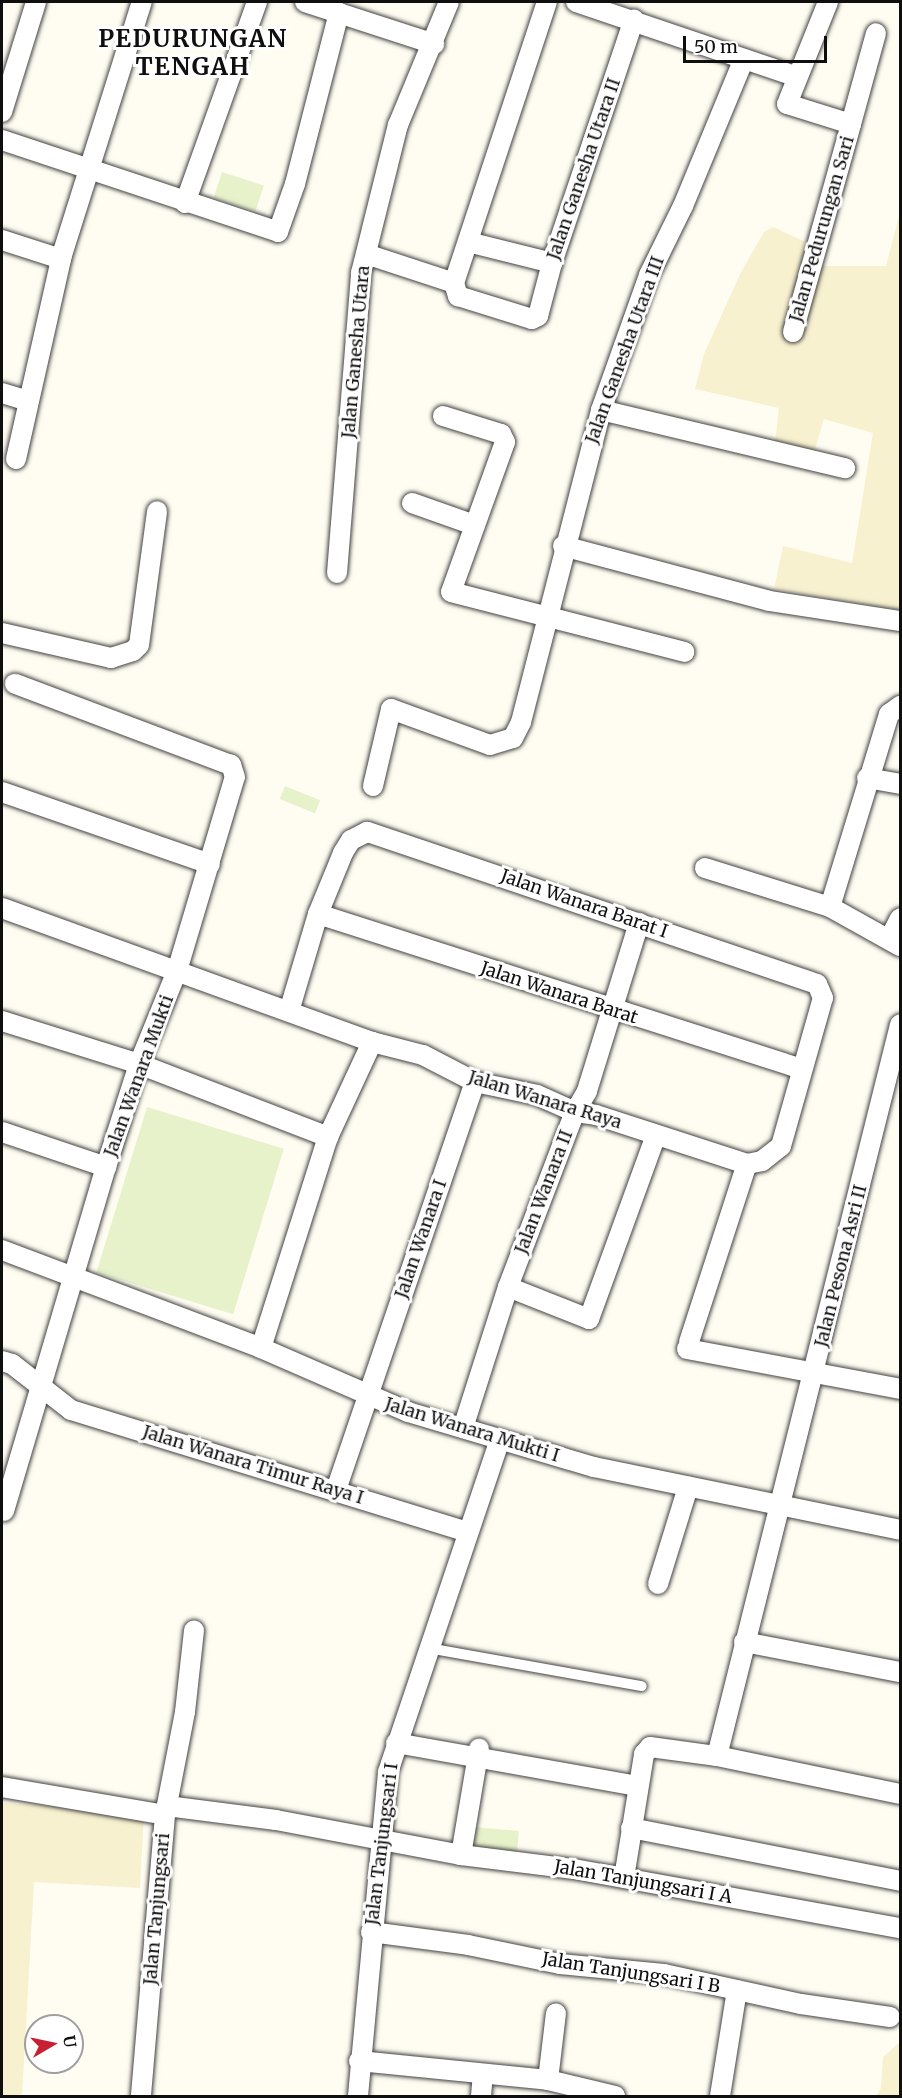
<!DOCTYPE html>
<html>
<head>
<meta charset="utf-8">
<style>
	body { margin:0 }
	#map { position:relative; width:902px; height:2098px; overflow:hidden; background:#fffcf1; font-family:Merriweather,serif }
	div>[style] { position:absolute }
	.farmland>* { inset:0; background:#f7f1d0 }
	.pitch>* { inset:0; background:#e7f2cb; transform-origin:0 0 }
	.roads { filter:drop-shadow(0 0 2px #424242) drop-shadow(0 0 2px #424242) }
	.lane>* { height:10px; margin:-5px; padding:0 5px; transform-origin:5px; border-radius:5px; background:#fff }
	.street>* { height:20px; margin:-10px; padding:0 10px; transform-origin:10px; border-radius:10px; background:#fff }
	span { translate:-50% -50%; white-space:nowrap; text-align:center; line-height:1.15; -webkit-text-stroke:6px #fff; paint-order:stroke }
	.street-label { font-size:18px; color:#0f0f0f }
	.district-label { font-size:24px; color:#0f0f0f; font-weight:700; letter-spacing:1.5px }
	.frame { position:absolute; inset:0; border:3px solid #0f0f0f; pointer-events:none }
	.north { position:absolute; left:24px; top:2014px; width:60px; height:60px; box-sizing:border-box; background:#fff; border:2px solid #9f9f9f; border-radius:50%; rotate:81deg; font-size:16px; font-weight:700; line-height:24px; text-align:center; color:#0f0f0f }
	.north::after { content:''; display:block; margin:auto; width:21px; height:27px; background:#c62032; clip-path:polygon(50% 0,100% 100%,50% 72%,0 100%) }
	.scale { position:absolute; left:683px; top:36px; width:144px; height:27px; box-sizing:border-box; border:3px solid #0f0f0f; border-top:0; padding-left:8px; font-size:18px; line-height:21px; white-space:nowrap; color:#0f0f0f; -webkit-text-stroke:4px #fff; paint-order:stroke }
</style>
</head>
<body>
<div id="map">
	<div class="farmland">
		<i style="clip-path:polygon(900px 212px,900px 610px,774px 589px,783px 546px,852px 563px,873px 433px,824px 419px,813px 456px,775px 443px,779px 408px,695px 389px,704px 354px,741px 272px,764px 232px,773px 227px,812px 245px,813px 255px,823px 266px,886px 266px)"></i>
		<i style="clip-path:polygon(2px 1803px,144px 1812px,140px 1888px,34px 1882px,22px 2096px,2px 2096px)"></i>
		<i style="clip-path:polygon(900px 2042px,900px 2096px,876px 2096px,881px 2088px,883px 2057px)"></i>
	</div>
	<div class="pitch">
		<i style="left:222px;top:172px;width:44px;height:27px;rotate:18deg"></i>
		<i style="left:285px;top:786px;width:38px;height:14px;rotate:22deg"></i>
		<i style="left:147px;top:1107px;width:143px;height:173px;rotate:17deg"></i>
		<i style="left:474px;top:1827px;width:45px;height:21px;rotate:5deg"></i>
	</div>
	<div class="roads">
		<div class="lane">
			<i style="left:428px;top:1648px;width:217px;rotate:10.1deg"></i>
		</div>
		<div class="street">
			<i style="left:305px;top:2px;width:136px;rotate:18deg"></i>
			<i style="left:576px;top:2px;width:231px;rotate:18.7deg"></i>
			<i style="left:2px;top:112px;width:115px;rotate:-72.8deg"></i>
			<i style="left:851px;top:124px;width:94px;rotate:-74.6deg"></i>
			<i style="left:2px;top:140px;width:291px;rotate:18.4deg"></i>
			<i style="left:278px;top:232px;width:51px;rotate:-70.5deg"></i>
			<i style="left:295px;top:184px;width:177px;rotate:-75.6deg"></i>
			<i style="left:185px;top:203px;width:214px;rotate:-70.3deg"></i>
			<i style="left:2px;top:240px;width:62px;rotate:17.9deg"></i>
			<i style="left:468px;top:242px;width:87px;rotate:14deg"></i>
			<i style="left:366px;top:254px;width:93px;rotate:18.2deg"></i>
			<i style="left:454px;top:283px;width:14px;rotate:73deg"></i>
			<i style="left:458px;top:296px;width:77px;rotate:17.3deg"></i>
			<i style="left:532px;top:319px;width:7px;rotate:-27deg"></i>
			<i style="left:538px;top:316px;width:55px;rotate:-75.2deg"></i>
			<i style="left:552px;top:263px;width:257px;rotate:-71.4deg"></i>
			<i style="left:454px;top:283px;width:296px;rotate:-71.7deg"></i>
			<i style="left:793px;top:332px;width:216px;rotate:-74.4deg"></i>
			<i style="left:851px;top:124px;width:67px;rotate:-162.6deg"></i>
			<i style="left:787px;top:104px;width:110px;rotate:-68.1deg"></i>
			<i style="left:2px;top:393px;width:27px;rotate:17deg"></i>
			<i style="left:601px;top:410px;width:251px;rotate:13.4deg"></i>
			<i style="left:443px;top:416px;width:61px;rotate:17.2deg"></i>
			<i style="left:501px;top:434px;width:9px;rotate:63deg"></i>
			<i style="left:505px;top:442px;width:159px;rotate:109.8deg"></i>
			<i style="left:451px;top:592px;width:241px;rotate:14.4deg"></i>
			<i style="left:16px;top:459px;width:209px;rotate:-77.3deg"></i>
			<i style="left:62px;top:255px;width:265px;rotate:-72.5deg"></i>
			<i style="left:412px;top:503px;width:66px;rotate:19.5deg"></i>
			<i style="left:563px;top:546px;width:213px;rotate:14.9deg"></i>
			<i style="left:769px;top:601px;width:133px;rotate:8.7deg"></i>
			<i style="left:337px;top:573px;width:301px;rotate:-85.4deg"></i>
			<i style="left:361px;top:273px;width:153px;rotate:-76deg"></i>
			<i style="left:398px;top:125px;width:133px;rotate:-67.5deg"></i>
			<i style="left:2px;top:633px;width:112px;rotate:12.9deg"></i>
			<i style="left:111px;top:658px;width:23px;rotate:-18deg"></i>
			<i style="left:133px;top:651px;width:8px;rotate:-45deg"></i>
			<i style="left:139px;top:645px;width:135px;rotate:-82.3deg"></i>
			<i style="left:867px;top:778px;width:34px;rotate:10deg"></i>
			<i style="left:373px;top:786px;width:79px;rotate:-76.8deg"></i>
			<i style="left:391px;top:709px;width:105px;rotate:20deg"></i>
			<i style="left:490px;top:745px;width:24px;rotate:-17deg"></i>
			<i style="left:513px;top:738px;width:18px;rotate:-63deg"></i>
			<i style="left:521px;top:722px;width:322px;rotate:-75.6deg"></i>
			<i style="left:601px;top:410px;width:143px;rotate:-70.4deg"></i>
			<i style="left:649px;top:275px;width:77px;rotate:-63.8deg"></i>
			<i style="left:683px;top:206px;width:159px;rotate:-67.5deg"></i>
			<i style="left:2px;top:792px;width:220px;rotate:19.1deg"></i>
			<i style="left:705px;top:868px;width:131px;rotate:17.3deg"></i>
			<i style="left:830px;top:907px;width:80px;rotate:29.1deg"></i>
			<i style="left:830px;top:907px;width:202px;rotate:-73deg"></i>
			<i style="left:889px;top:714px;width:14px;rotate:-36deg"></i>
			<i style="left:2px;top:908px;width:394px;rotate:19.9deg"></i>
			<i style="left:372px;top:1042px;width:53px;rotate:14.3deg"></i>
			<i style="left:423px;top:1055px;width:59px;rotate:27.4deg"></i>
			<i style="left:475px;top:1082px;width:63px;rotate:11.8deg"></i>
			<i style="left:537px;top:1095px;width:42px;rotate:24.1deg"></i>
			<i style="left:575px;top:1112px;width:21px;rotate:8deg"></i>
			<i style="left:596px;top:1115px;width:159px;rotate:18deg"></i>
			<i style="left:747px;top:1164px;width:15px;rotate:-11deg"></i>
			<i style="left:762px;top:1161px;width:24px;rotate:-38deg"></i>
			<i style="left:781px;top:1146px;width:154px;rotate:-74.2deg"></i>
			<i style="left:823px;top:998px;width:15px;rotate:-113deg"></i>
			<i style="left:817px;top:984px;width:475px;rotate:-161.3deg"></i>
			<i style="left:367px;top:832px;width:18px;rotate:153deg"></i>
			<i style="left:351px;top:840px;width:15px;rotate:122deg"></i>
			<i style="left:343px;top:853px;width:66px;rotate:112.3deg"></i>
			<i style="left:318px;top:914px;width:101px;rotate:106.6deg"></i>
			<i style="left:318px;top:914px;width:508px;rotate:17.76deg"></i>
			<i style="left:890px;top:938px;width:22px;rotate:-63deg"></i>
			<i style="left:2px;top:1021px;width:144px;rotate:17.4deg"></i>
			<i style="left:139px;top:1064px;width:203px;rotate:21.1deg"></i>
			<i style="left:2px;top:1132px;width:110px;rotate:18.6deg"></i>
			<i style="left:2px;top:1250px;width:277px;rotate:20.7deg"></i>
			<i style="left:261px;top:1348px;width:160px;rotate:23.5deg"></i>
			<i style="left:408px;top:1412px;width:194px;rotate:16.5deg"></i>
			<i style="left:594px;top:1467px;width:312px;rotate:11.6deg"></i>
			<i style="left:508px;top:1287px;width:87px;rotate:21.6deg"></i>
			<i style="left:589px;top:1319px;width:196px;rotate:-70deg"></i>
			<i style="left:689px;top:1342px;width:187px;rotate:-72deg"></i>
			<i style="left:261px;top:1348px;width:221px;rotate:-72.4deg"></i>
			<i style="left:328px;top:1137px;width:105px;rotate:-65.1deg"></i>
			<i style="left:687px;top:1349px;width:217px;rotate:10.6deg"></i>
			<i style="left:2px;top:1361px;width:10px;rotate:17deg"></i>
			<i style="left:12px;top:1364px;width:75px;rotate:37.9deg"></i>
			<i style="left:71px;top:1410px;width:415px;rotate:17.1deg"></i>
			<i style="left:463px;top:1428px;width:148px;rotate:-72.3deg"></i>
			<i style="left:508px;top:1287px;width:187px;rotate:-69.1deg"></i>
			<i style="left:575px;top:1112px;width:24px;rotate:-60deg"></i>
			<i style="left:587px;top:1091px;width:176px;rotate:-72.8deg"></i>
			<i style="left:336px;top:1490px;width:431px;rotate:-71.2deg"></i>
			<i style="left:4px;top:1511px;width:359px;rotate:-73.5deg"></i>
			<i style="left:106px;top:1167px;width:108px;rotate:-72.2deg"></i>
			<i style="left:139px;top:1064px;width:100px;rotate:-67.8deg"></i>
			<i style="left:177px;top:971px;width:202px;rotate:-73.4deg"></i>
			<i style="left:235px;top:777px;width:13px;rotate:-108deg"></i>
			<i style="left:231px;top:765px;width:231px;rotate:-159.4deg"></i>
			<i style="left:658px;top:1584px;width:102px;rotate:-72.8deg"></i>
			<i style="left:744px;top:1642px;width:159px;rotate:10.9deg"></i>
			<i style="left:396px;top:1743px;width:246px;rotate:10.1deg"></i>
			<i style="left:717px;top:1756px;width:754px;rotate:-75.95deg"></i>
			<i style="left:2px;top:1787px;width:165px;rotate:9.7deg"></i>
			<i style="left:165px;top:1815px;width:282px;rotate:94.9deg"></i>
			<i style="left:167px;top:1806px;width:110px;rotate:7.3deg"></i>
			<i style="left:276px;top:1820px;width:188px;rotate:10.7deg"></i>
			<i style="left:461px;top:1855px;width:114px;rotate:7.1deg"></i>
			<i style="left:574px;top:1869px;width:331px;rotate:10.3deg"></i>
			<i style="left:165px;top:1815px;width:105px;rotate:-79deg"></i>
			<i style="left:185px;top:1712px;width:82px;rotate:-83.7deg"></i>
			<i style="left:631px;top:1828px;width:274px;rotate:11.1deg"></i>
			<i style="left:461px;top:1855px;width:108px;rotate:-80.4deg"></i>
			<i style="left:624px;top:1878px;width:126px;rotate:-80.8deg"></i>
			<i style="left:644px;top:1754px;width:9px;rotate:-49deg"></i>
			<i style="left:650px;top:1747px;width:68px;rotate:7.7deg"></i>
			<i style="left:717px;top:1756px;width:187px;rotate:11.7deg"></i>
			<i style="left:371px;top:1932px;width:98px;rotate:7.6deg"></i>
			<i style="left:468px;top:1945px;width:94px;rotate:11.7deg"></i>
			<i style="left:560px;top:1964px;width:104px;rotate:5.5deg"></i>
			<i style="left:664px;top:1974px;width:140px;rotate:12.4deg"></i>
			<i style="left:801px;top:2004px;width:90px;rotate:8.3deg"></i>
			<i style="left:359px;top:2061px;width:190px;rotate:5.7deg"></i>
			<i style="left:548px;top:2080px;width:69px;rotate:13.4deg"></i>
			<i style="left:548px;top:2080px;width:67px;rotate:-83.2deg"></i>
			<i style="left:358px;top:2096px;width:325px;rotate:-84.7deg"></i>
			<i style="left:388px;top:1772px;width:351px;rotate:-71.4deg"></i>
			<i style="left:481px;top:2096px;width:22px;rotate:-85deg"></i>
			<i style="left:720px;top:2096px;width:107px;rotate:-80.9deg"></i>
		</div>
	</div>
	<div class="street-label">
		<span style="left:584px;top:169px;rotate:-71deg">Jalan Ganesha Utara II</span>
		<span style="left:822px;top:229px;rotate:-74deg">Jalan Pedurungan Sari</span>
		<span style="left:625px;top:350px;rotate:-70deg">Jalan Ganesha Utara III</span>
		<span style="left:356px;top:352px;rotate:-85deg">Jalan Ganesha Utara</span>
		<span style="left:584px;top:904px;rotate:19deg">Jalan Wanara Barat I</span>
		<span style="left:559px;top:993px;rotate:18deg">Jalan Wanara Barat</span>
		<span style="left:139px;top:1076px;rotate:-70deg">Jalan Wanara Mukti</span>
		<span style="left:545px;top:1100px;rotate:17deg">Jalan Wanara Raya</span>
		<span style="left:544px;top:1192px;rotate:-69deg">Jalan Wanara II</span>
		<span style="left:421px;top:1239px;rotate:-71deg">Jalan Wanara I</span>
		<span style="left:841px;top:1266px;rotate:-76deg">Jalan Pesona Asri II</span>
		<span style="left:472px;top:1430px;rotate:17deg">Jalan Wanara Mukti I</span>
		<span style="left:253px;top:1465px;rotate:17deg">Jalan Wanara Timur Raya I</span>
		<span style="left:382px;top:1844px;rotate:-83deg">Jalan Tanjungsari I</span>
		<span style="left:643px;top:1882px;rotate:10deg">Jalan Tanjungsari I A</span>
		<span style="left:157px;top:1909px;rotate:-85deg">Jalan Tanjungsari</span>
		<span style="left:631px;top:1973px;rotate:9deg">Jalan Tanjungsari I B</span>
	</div>
	<div class="district-label">
		<span style="left:193px;top:53px">PEDURUNGAN<br>TENGAH</span>
	</div>
	<div class="frame"></div>
	<div class="north">U</div>
	<div class="scale">50 m</div>
</div>
</body>
</html>
